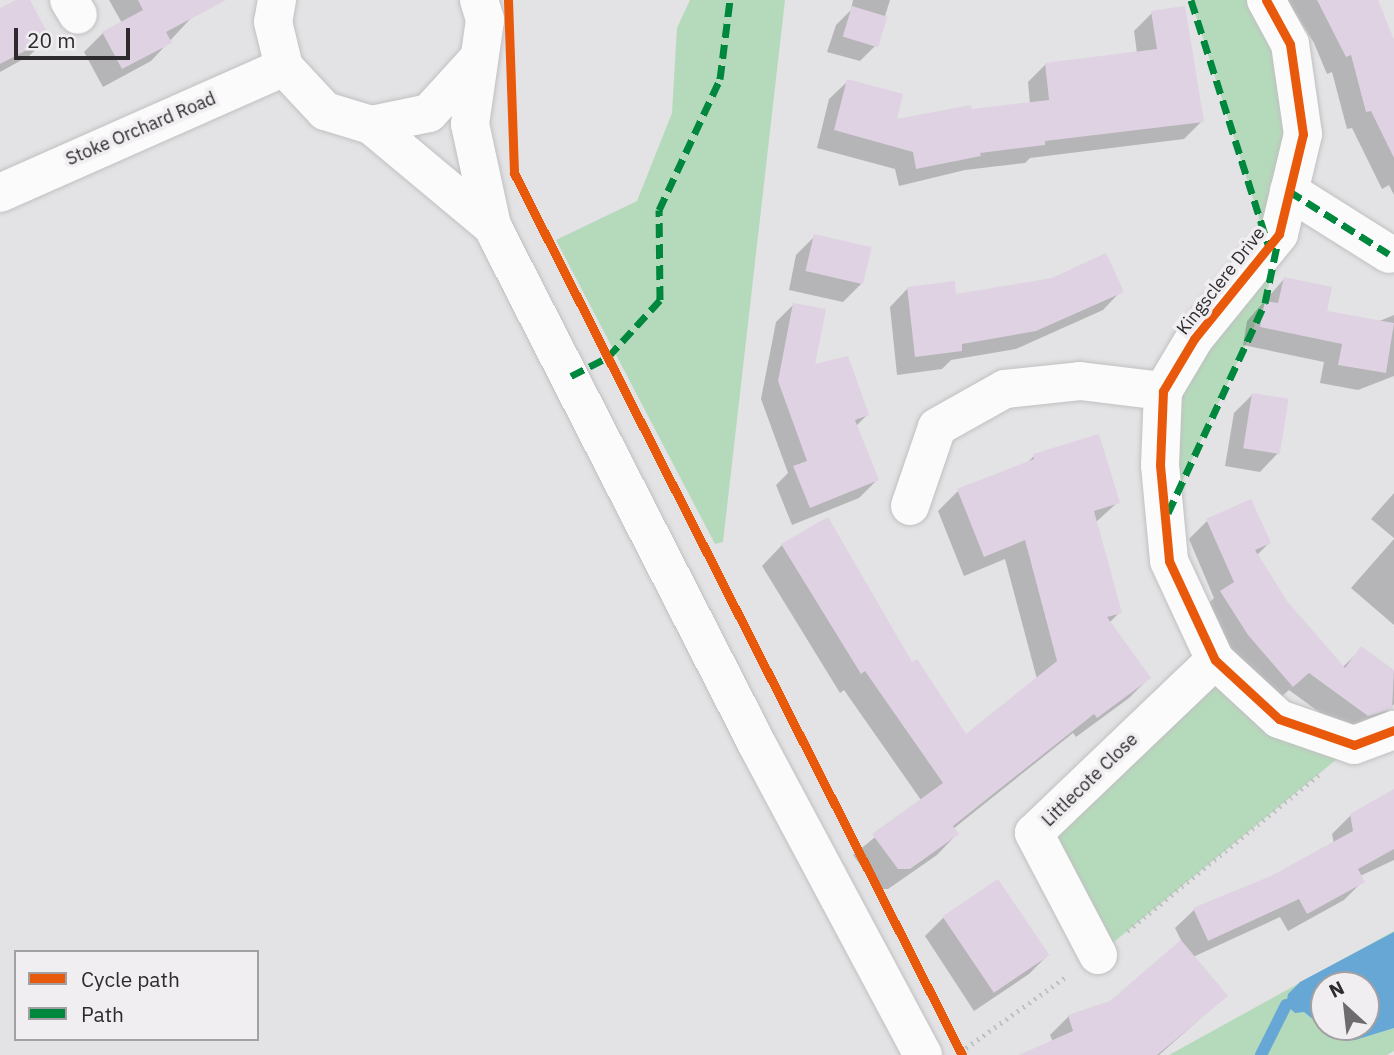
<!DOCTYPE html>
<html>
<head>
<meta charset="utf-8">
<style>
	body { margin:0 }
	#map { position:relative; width:1394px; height:1055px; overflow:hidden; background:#e3e2e4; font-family:"IBM Plex Sans",sans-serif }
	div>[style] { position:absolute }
	.green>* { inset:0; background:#b5dabb }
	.water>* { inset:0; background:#66a7d5 }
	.shadow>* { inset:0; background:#0003 }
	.stream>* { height:12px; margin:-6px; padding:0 6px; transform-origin:6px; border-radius:6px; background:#66a7d5 }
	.building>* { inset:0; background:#dfd2e2; transform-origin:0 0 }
	.path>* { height:4.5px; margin-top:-2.25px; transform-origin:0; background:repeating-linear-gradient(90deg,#c2c1c2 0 2px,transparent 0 7px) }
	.roads { filter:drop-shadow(0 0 2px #c1c0c2) drop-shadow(0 0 2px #c1c0c2) }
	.minor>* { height:38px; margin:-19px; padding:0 19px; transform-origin:19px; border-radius:19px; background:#fbfbfb }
	.major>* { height:38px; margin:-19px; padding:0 19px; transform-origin:19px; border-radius:19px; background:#fbfbfb }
	.quiet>* { height:7px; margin-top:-3.5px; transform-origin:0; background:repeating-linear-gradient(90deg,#00873e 0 14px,transparent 0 21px) }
	.cycleway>* { height:9px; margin:-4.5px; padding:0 4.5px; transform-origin:4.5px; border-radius:4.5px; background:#e8590c }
	span { translate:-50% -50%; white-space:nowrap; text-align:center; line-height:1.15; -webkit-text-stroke:7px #f1eef2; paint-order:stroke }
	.street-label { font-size:18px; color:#2d2b2d }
	.legend { position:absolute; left:14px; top:950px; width:245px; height:91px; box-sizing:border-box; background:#f1eef2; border:2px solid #a3a0a3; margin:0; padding:9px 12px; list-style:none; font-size:21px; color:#2d2b2d }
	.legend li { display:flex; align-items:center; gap:14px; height:35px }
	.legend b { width:35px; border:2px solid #a3a0a3 }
	.north { position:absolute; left:1310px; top:971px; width:70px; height:70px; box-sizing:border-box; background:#f1eef2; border:2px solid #a3a0a3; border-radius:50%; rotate:333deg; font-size:19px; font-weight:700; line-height:28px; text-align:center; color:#2d2b2d }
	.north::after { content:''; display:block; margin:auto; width:24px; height:32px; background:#6d6b6d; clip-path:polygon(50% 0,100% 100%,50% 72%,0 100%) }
	.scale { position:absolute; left:14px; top:28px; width:116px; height:32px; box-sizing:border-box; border:4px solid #2d2b2d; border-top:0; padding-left:9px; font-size:21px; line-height:24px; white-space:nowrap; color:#2d2b2d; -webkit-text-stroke:5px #f1eef2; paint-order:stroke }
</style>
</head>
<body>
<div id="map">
	<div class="green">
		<i style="clip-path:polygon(690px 0,785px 0,723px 542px,715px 544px,556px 240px,637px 201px,672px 113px,677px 28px)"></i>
		<i style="clip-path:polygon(1191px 0,1266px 0,1290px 44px,1279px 234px,1265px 303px,1165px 518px,1160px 465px,1194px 339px,1268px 247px)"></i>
		<i style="clip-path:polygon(1215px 660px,1354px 745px,1098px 955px,1034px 833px)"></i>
		<i style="clip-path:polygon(evenodd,1394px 931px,1394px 1051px,1387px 1055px,1169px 1055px,1394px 931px,1324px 985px,1366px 985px,1366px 1027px,1324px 1027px,1324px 985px)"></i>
	</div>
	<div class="water">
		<i style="clip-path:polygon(evenodd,1394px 932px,1394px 1028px,1355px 1040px,1339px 1040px,1304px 1012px,1295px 1013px,1286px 1005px,1288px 994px,1300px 982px,1394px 932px,1324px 985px,1366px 985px,1366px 1027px,1324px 1027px,1324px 985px)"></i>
	</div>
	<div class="shadow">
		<i style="clip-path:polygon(19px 0,29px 0,48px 38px,29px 56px,0 72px,0 10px)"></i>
		<i style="clip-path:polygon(109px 0,184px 0,193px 16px,151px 61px,103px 87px,84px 52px,103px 33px,122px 23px)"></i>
		<i style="clip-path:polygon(853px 0,890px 0,876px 45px,860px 61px,827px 52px,836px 25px,851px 10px)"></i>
		<i style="clip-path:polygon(1287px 0,1376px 0,1394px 45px,1394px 195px,1389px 185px,1382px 189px,1352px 128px,1347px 129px,1332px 72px,1327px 74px,1314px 43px)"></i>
		<i style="clip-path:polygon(1152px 13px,1202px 121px,1184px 139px,1030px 158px,1025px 163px,965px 170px,899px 186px,895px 169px,817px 148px,829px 99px,848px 81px,894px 121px,1030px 104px,1028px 82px,1046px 64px,1137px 53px,1134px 31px)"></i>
		<i style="clip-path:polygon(815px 236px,862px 283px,843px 302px,789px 290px,796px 255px)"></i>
		<i style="clip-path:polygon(1284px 279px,1325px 313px,1377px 322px,1394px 315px,1394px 376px,1358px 390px,1320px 383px,1324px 362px,1243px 345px,1247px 321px)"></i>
		<i style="clip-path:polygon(908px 288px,955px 296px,1121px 291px,1103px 310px,1016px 349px,951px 360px,942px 369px,897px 375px,890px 307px)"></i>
		<i style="clip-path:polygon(793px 305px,813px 366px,867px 415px,856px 426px,877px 480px,859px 498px,792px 525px,776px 485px,788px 473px,761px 399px,776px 322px)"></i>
		<i style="clip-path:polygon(1253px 394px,1278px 453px,1260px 472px,1225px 466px,1234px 413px)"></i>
		<i style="clip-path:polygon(1034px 456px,1118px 502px,1095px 523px,1120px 612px,1109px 623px,1149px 678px,1129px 698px,1076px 737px,1073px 733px,953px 829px,957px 834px,937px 855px,888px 889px,878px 889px,853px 855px,921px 800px,844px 690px,840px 693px,762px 566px,782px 545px,912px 665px,966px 736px,1037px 679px,1005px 559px,964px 576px,938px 511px,958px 491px,1025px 465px)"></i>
		<i style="clip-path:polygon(1394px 493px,1394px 538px,1371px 519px)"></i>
		<i style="clip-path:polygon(1207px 521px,1269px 543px,1257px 555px,1286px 602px,1342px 668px,1361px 649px,1394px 672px,1394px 704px,1372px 727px,1349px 734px,1289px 690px,1273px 704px,1230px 654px,1202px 610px,1214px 598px,1189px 539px)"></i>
		<i style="clip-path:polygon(1394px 539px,1394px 625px,1351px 588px)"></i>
		<i style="clip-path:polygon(1394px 795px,1394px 860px,1360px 876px,1363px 881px,1344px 900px,1288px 931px,1280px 917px,1193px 957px,1226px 996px,1159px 1055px,1024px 1055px,1053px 1042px,1050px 1035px,1069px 1016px,1111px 1002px,1182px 942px,1175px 928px,1194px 910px,1271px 877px,1334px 844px,1332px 834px,1351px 815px)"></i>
		<i style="clip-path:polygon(998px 881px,1047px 956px,1029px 974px,974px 1011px,925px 936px,943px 918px)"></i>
	</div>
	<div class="stream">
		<i style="left:1261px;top:1055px;width:56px;rotate:-63.4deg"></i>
	</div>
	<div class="building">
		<i style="clip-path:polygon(16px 0,30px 0,50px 38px,0 64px,0 8px)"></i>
		<i style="clip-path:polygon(138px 0,226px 0,166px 32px,172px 43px,122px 69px,102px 32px,143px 10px)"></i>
		<i style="clip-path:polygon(1317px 0,1378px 0,1394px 40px,1394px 158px,1371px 111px,1366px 112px,1351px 55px,1346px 57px)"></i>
		<i style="left:852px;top:6px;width:37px;height:32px;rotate:17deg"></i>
		<i style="clip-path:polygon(1185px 6px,1204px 122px,1045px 141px,1045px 145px,980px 153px,981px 156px,916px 169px,913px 152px,834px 130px,847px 79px,903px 94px,897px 119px,971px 105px,972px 109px,1049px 100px,1045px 63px,1157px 49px,1151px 11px)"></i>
		<i style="left:814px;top:234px;width:59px;height:38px;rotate:13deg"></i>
		<i style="clip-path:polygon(1106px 253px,1124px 292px,1036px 331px,962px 344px,962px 351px,915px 357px,907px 287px,955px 281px,956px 294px,1052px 278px)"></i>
		<i style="clip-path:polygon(1284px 277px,1332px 287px,1327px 311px,1394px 323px,1386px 373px,1338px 365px,1342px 344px,1260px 327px,1265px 301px,1278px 303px)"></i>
		<i style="clip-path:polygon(793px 303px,826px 309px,815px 364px,848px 356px,869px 415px,855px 420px,879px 480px,810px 508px,793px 466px,807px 461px,778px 381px)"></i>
		<i style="left:1252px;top:393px;width:37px;height:56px;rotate:9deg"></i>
		<i style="clip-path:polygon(1099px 434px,1120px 503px,1094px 511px,1122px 613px,1107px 617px,1151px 678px,1097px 718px,1094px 714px,953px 826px,959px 834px,910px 869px,898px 869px,872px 834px,943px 783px,865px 671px,861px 674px,781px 544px,828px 517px,912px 662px,917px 659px,966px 734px,1057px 661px,1025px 540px,984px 557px,957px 489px,1034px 459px,1033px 454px)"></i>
		<i style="clip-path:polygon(1251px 499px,1271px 543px,1255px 550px,1287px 601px,1345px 668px,1361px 646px,1394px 670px,1392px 709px,1368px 716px,1309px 673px,1293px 687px,1248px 635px,1220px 591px,1234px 582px,1206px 519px)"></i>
		<i style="clip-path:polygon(1394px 789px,1394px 849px,1358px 869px,1365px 882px,1307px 914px,1299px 899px,1208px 941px,1193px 908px,1271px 876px,1353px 831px,1350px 814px)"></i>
		<i style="left:998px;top:879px;width:92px;height:67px;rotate:56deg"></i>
		<i style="clip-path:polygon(1181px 940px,1228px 996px,1157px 1055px,1019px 1055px,1073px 1031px,1068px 1015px,1110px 1001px)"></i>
	</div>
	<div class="path">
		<i style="left:1127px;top:931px;width:247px;rotate:-39.2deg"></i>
		<i style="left:960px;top:1052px;width:131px;rotate:-35.4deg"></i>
	</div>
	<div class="roads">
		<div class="minor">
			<i style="left:69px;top:0;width:17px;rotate:59deg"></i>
			<i style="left:1266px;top:0;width:50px;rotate:61.4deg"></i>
			<i style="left:1290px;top:44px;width:91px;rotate:81.8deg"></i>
			<i style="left:1303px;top:134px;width:103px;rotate:103.5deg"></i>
			<i style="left:1279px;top:234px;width:135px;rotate:129deg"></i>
			<i style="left:1194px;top:339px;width:61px;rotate:120.8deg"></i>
			<i style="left:1163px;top:391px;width:74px;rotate:92.3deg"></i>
			<i style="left:1160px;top:465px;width:96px;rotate:84.6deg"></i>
			<i style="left:1169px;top:561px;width:109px;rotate:65.1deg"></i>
			<i style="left:1215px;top:660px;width:87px;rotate:42.7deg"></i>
			<i style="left:1279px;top:719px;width:79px;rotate:19.1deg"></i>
			<i style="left:1354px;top:745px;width:43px;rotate:-20.6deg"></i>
			<i style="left:1289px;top:191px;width:118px;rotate:32.2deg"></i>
			<i style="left:0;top:193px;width:311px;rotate:-23.9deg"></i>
			<i style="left:910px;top:506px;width:83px;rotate:-71.1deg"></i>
			<i style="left:937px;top:427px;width:78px;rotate:-29.2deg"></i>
			<i style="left:1005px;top:389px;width:75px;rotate:-6.1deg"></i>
			<i style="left:1080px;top:381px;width:84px;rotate:6.9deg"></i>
			<i style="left:1098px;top:955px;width:138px;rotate:-117.7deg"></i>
			<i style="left:1034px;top:833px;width:250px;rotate:-43.7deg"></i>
		</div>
		<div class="major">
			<i style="left:277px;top:0;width:22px;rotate:100deg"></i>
			<i style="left:273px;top:22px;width:46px;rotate:76.3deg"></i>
			<i style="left:284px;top:67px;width:60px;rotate:47deg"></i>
			<i style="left:325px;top:111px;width:48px;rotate:16.9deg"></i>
			<i style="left:371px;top:125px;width:158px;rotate:39.9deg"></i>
			<i style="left:479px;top:0;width:21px;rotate:73deg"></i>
			<i style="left:485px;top:20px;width:105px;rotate:98.2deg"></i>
			<i style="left:470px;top:124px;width:104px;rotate:77.8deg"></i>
			<i style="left:492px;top:226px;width:586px;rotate:62.91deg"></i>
			<i style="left:759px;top:748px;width:348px;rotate:61.9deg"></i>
			<i style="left:371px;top:125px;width:59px;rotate:-11.7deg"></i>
			<i style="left:429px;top:113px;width:72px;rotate:-47.8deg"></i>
		</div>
	</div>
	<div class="quiet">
		<i style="left:1191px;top:0;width:259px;rotate:72.5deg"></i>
		<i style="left:1289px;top:191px;width:118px;rotate:32.2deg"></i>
		<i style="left:571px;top:376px;width:42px;rotate:-27.2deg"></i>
		<i style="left:608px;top:357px;width:77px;rotate:-47.6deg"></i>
		<i style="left:660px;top:300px;width:90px;rotate:-90.6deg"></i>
		<i style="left:659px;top:210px;width:145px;rotate:-65deg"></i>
		<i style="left:720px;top:79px;width:80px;rotate:-82.8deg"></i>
		<i style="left:1168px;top:513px;width:231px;rotate:-65.2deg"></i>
		<i style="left:1265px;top:303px;width:63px;rotate:-78.2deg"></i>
	</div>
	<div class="cycleway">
		<i style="left:508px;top:0;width:173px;rotate:88deg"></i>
		<i style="left:514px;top:173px;width:989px;rotate:63.07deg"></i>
		<i style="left:1266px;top:0;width:50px;rotate:61.4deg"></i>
		<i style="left:1290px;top:44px;width:91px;rotate:81.8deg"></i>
		<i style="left:1303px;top:134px;width:103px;rotate:103.5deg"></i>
		<i style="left:1279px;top:234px;width:135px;rotate:129deg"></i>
		<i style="left:1194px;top:339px;width:61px;rotate:120.8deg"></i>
		<i style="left:1163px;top:391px;width:74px;rotate:92.3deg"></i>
		<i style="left:1160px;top:465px;width:96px;rotate:84.6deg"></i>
		<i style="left:1169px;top:561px;width:109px;rotate:65.1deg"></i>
		<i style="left:1215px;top:660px;width:87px;rotate:42.7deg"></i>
		<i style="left:1279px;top:719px;width:79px;rotate:19.1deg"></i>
		<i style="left:1354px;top:745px;width:43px;rotate:-20.6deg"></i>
	</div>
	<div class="street-label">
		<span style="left:141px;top:129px;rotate:-23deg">Stoke Orchard Road</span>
		<span style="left:1221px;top:281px;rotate:-52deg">Kingsclere Drive</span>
		<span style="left:1090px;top:780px;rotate:-44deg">Littlecote Close</span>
	</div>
	<ul class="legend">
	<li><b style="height:9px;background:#e8590c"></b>Cycle path</li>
	<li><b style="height:9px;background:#00873e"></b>Path</li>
	</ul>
	<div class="north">N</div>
	<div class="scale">20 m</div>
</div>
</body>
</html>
